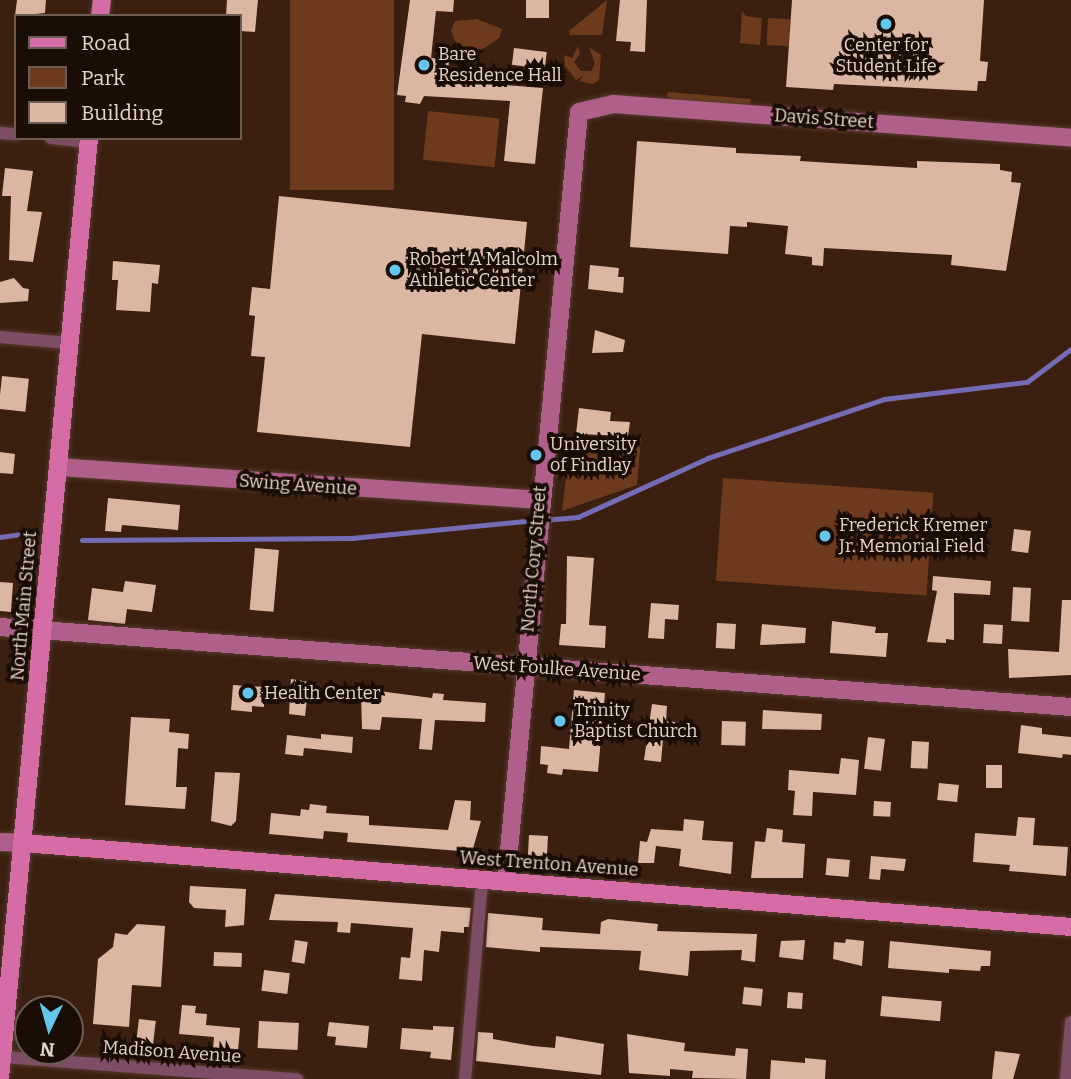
<!DOCTYPE html>
<html>
<head>
<meta charset="utf-8">
<style>
	body { margin:0 }
	#map { position:relative; width:1071px; height:1079px; overflow:hidden; background:#3b1f10; font-family:Bitter,serif }
	div>[style] { position:absolute }
	.green>* { inset:0; background:#6e3a1e; transform-origin:0 0 }
	.stream>* { height:4.5px; margin:-2.25px; padding:0 2.25px; transform-origin:2.25px; border-radius:2.25px; background:#756cb6 }
	.building>* { inset:0; background:#dbb6a3; transform-origin:0 0 }
	.roads { filter:drop-shadow(0 0 2px #563c2d) drop-shadow(0 0 2px #563c2d) }
	.street>* { height:12px; margin:-6px; padding:0 6px; transform-origin:6px; border-radius:6px; background:#7f4c66 }
	.secondary>* { height:18px; margin:-9px; padding:0 9px; transform-origin:9px; border-radius:9px; background:#b05f8a }
	.primary>* { height:18px; margin:-9px; padding:0 9px; transform-origin:9px; border-radius:9px; background:#d56ca5 }
	.dots>* { width:19px; height:19px; translate:-50% -50%; box-sizing:border-box; border:4px solid #190d06; border-radius:50% }
	span { translate:-50% -50%; white-space:nowrap; text-align:center; line-height:1.15; -webkit-text-stroke:7px #190d06; paint-order:stroke }
	.poi-label { font-size:18px; color:#e5d2c8 }
	.left { translate:0 -50%; text-align:left }
	.street-label { font-size:18px; color:#e5d2c8 }
	.legend { position:absolute; left:14px; top:14px; width:228px; height:126px; box-sizing:border-box; background:#190d06; border:2px solid #6b5c54; margin:0; padding:9px 12px; list-style:none; font-size:21px; color:#e5d2c8 }
	.legend li { display:flex; align-items:center; gap:14px; height:35px }
	.legend b { width:35px; border:2px solid #6b5c54 }
	.north { position:absolute; left:14px; top:995px; width:70px; height:70px; box-sizing:border-box; background:#190d06; border:2px solid #6b5c54; border-radius:50%; rotate:185deg; font-size:19px; font-weight:700; line-height:28px; text-align:center; color:#e5d2c8 }
	.north::after { content:''; display:block; margin:auto; width:24px; height:32px; background:#64c5ee; clip-path:polygon(50% 0,100% 100%,50% 72%,0 100%) }
</style>
</head>
<body>
<div id="map">
	<div class="green">
		<i style="left:290px;top:0;width:104px;height:190px"></i>
		<i style="clip-path:polygon(607px 0,602px 35px,570px 35px,569px 31px)"></i>
		<i style="clip-path:polygon(742px 11px,746px 16px,762px 18px,760px 45px,740px 43px)"></i>
		<i style="left:768px;top:18px;width:22px;height:27px;rotate:3deg"></i>
		<i style="clip-path:polygon(477px 19px,502px 29px,499px 38px,483px 49px,466px 50px,455px 41px,451px 31px,455px 21px)"></i>
		<i style="clip-path:polygon(578px 46px,580px 54px,574px 62px,581px 71px,591px 71px,595px 64px,589px 47px,601px 55px,599px 80px,593px 84px,579px 81px,583px 76px,576px 80px,565px 66px,564px 55px,572px 58px)"></i>
		<i style="clip-path:polygon(667px 94px,668px 92px,751px 99px,749px 106px,669px 100px)"></i>
		<i style="left:428px;top:111px;width:72px;height:49px;rotate:6deg"></i>
		<i style="clip-path:polygon(571px 437px,641px 438px,637px 485px,562px 511px)"></i>
		<i style="left:723px;top:478px;width:211px;height:103px;rotate:4deg"></i>
	</div>
	<div class="stream">
		<i style="left:543px;top:520px;width:35px;rotate:-5deg"></i>
		<i style="left:578px;top:517px;width:143px;rotate:-24.4deg"></i>
		<i style="left:708px;top:458px;width:186px;rotate:-18.5deg"></i>
		<i style="left:884px;top:399px;width:144px;rotate:-6.8deg"></i>
		<i style="left:1027px;top:382px;width:55px;rotate:-36.9deg"></i>
		<i style="left:0;top:537px;width:22px;rotate:-8deg"></i>
		<i style="left:82px;top:540px;width:270px;rotate:-0.4deg"></i>
		<i style="left:352px;top:538px;width:184px;rotate:-5.6deg"></i>
	</div>
	<div class="building">
		<i style="clip-path:polygon(17px 0,46px 0,45px 13px,15px 16px)"></i>
		<i style="clip-path:polygon(227px 0,258px 0,255px 32px,240px 31px,240px 16px,226px 16px)"></i>
		<i style="clip-path:polygon(410px 0,454px 0,453px 12px,436px 11px,431px 58px,449px 60px,448px 71px,491px 74px,490px 84px,543px 88px,535px 164px,504px 161px,510px 101px,424px 96px,420px 104px,405px 102px,406px 96px,397px 95px)"></i>
		<i style="left:526px;top:0;width:23px;height:18px"></i>
		<i style="clip-path:polygon(620px 0,647px 0,645px 52px,630px 51px,631px 42px,616px 41px)"></i>
		<i style="clip-path:polygon(792px 0,984px 0,980px 61px,988px 62px,986px 81px,978px 81px,977px 91px,834px 84px,833px 90px,786px 87px)"></i>
		<i style="left:514px;top:48px;width:33px;height:17px;rotate:7deg"></i>
		<i style="clip-path:polygon(637px 141px,736px 148px,736px 153px,801px 156px,800px 161px,831px 163px,917px 168px,917px 161px,1000px 164px,1000px 170px,1012px 172px,1011px 182px,1021px 183px,1006px 271px,951px 265px,952px 255px,824px 248px,823px 266px,812px 265px,812px 257px,785px 254px,788px 226px,747px 222px,747px 227px,730px 226px,728px 254px,630px 247px)"></i>
		<i style="clip-path:polygon(5px 168px,33px 171px,27px 211px,42px 212px,33px 262px,9px 260px,11px 196px,2px 196px)"></i>
		<i style="clip-path:polygon(279px 196px,527px 222px,515px 344px,422px 334px,410px 447px,257px 432px,265px 357px,251px 356px,255px 316px,249px 315px,252px 287px,270px 289px)"></i>
		<i style="clip-path:polygon(113px 261px,160px 265px,158px 284px,152px 283px,150px 312px,116px 310px,118px 280px,112px 280px)"></i>
		<i style="clip-path:polygon(590px 265px,619px 268px,618px 277px,624px 277px,623px 293px,588px 289px)"></i>
		<i style="clip-path:polygon(14px 278px,23px 288px,29px 289px,28px 301px,0 303px,0 282px)"></i>
		<i style="clip-path:polygon(595px 330px,625px 340px,623px 352px,592px 353px)"></i>
		<i style="left:2px;top:376px;width:27px;height:33px;rotate:6deg"></i>
		<i style="clip-path:polygon(579px 408px,611px 412px,610px 421px,630px 422px,628px 436px,576px 434px)"></i>
		<i style="clip-path:polygon(0 452px,15px 454px,13px 474px,0 473px)"></i>
		<i style="clip-path:polygon(108px 498px,180px 505px,178px 530px,122px 525px,121px 532px,105px 531px)"></i>
		<i style="left:1014px;top:529px;width:17px;height:22px;rotate:7deg"></i>
		<i style="left:255px;top:548px;width:24px;height:62px;rotate:5deg"></i>
		<i style="clip-path:polygon(567px 556px,594px 558px,589px 625px,606px 626px,605px 648px,559px 645px,561px 624px,566px 624px)"></i>
		<i style="clip-path:polygon(933px 576px,991px 581px,990px 595px,954px 593px,954px 640px,946px 639px,946px 643px,927px 642px,937px 591px,932px 590px)"></i>
		<i style="clip-path:polygon(125px 581px,156px 585px,152px 612px,127px 609px,125px 624px,88px 620px,92px 588px,123px 592px)"></i>
		<i style="clip-path:polygon(0 582px,13px 583px,11px 612px,0 611px)"></i>
		<i style="left:1013px;top:587px;width:18px;height:34px;rotate:3deg"></i>
		<i style="clip-path:polygon(1062px 600px,1071px 600px,1071px 675px,1009px 678px,1008px 649px,1059px 652px)"></i>
		<i style="clip-path:polygon(651px 603px,679px 605px,678px 620px,665px 619px,664px 639px,648px 638px)"></i>
		<i style="clip-path:polygon(832px 621px,876px 627px,875px 633px,888px 633px,886px 657px,830px 653px)"></i>
		<i style="left:717px;top:623px;width:19px;height:25px;rotate:3deg"></i>
		<i style="clip-path:polygon(762px 624px,806px 628px,805px 643px,760px 645px)"></i>
		<i style="left:984px;top:624px;width:19px;height:19px;rotate:3deg"></i>
		<i style="clip-path:polygon(291px 679px,309px 682px,305px 716px,289px 714px)"></i>
		<i style="clip-path:polygon(233px 685px,265px 687px,264px 707px,252px 706px,252px 712px,231px 710px)"></i>
		<i style="clip-path:polygon(371px 690px,432px 698px,433px 693px,444px 694px,443px 700px,486px 703px,485px 722px,435px 720px,432px 750px,419px 749px,422px 719px,382px 717px,380px 730px,362px 729px,361px 694px,371px 695px)"></i>
		<i style="clip-path:polygon(574px 690px,605px 693px,598px 772px,563px 769px,562px 775px,547px 773px,548px 765px,540px 764px,541px 746px,569px 749px)"></i>
		<i style="clip-path:polygon(652px 704px,667px 706px,666px 721px,675px 722px,673px 740px,663px 739px,661px 762px,644px 760px)"></i>
		<i style="clip-path:polygon(763px 710px,822px 714px,821px 730px,762px 729px)"></i>
		<i style="clip-path:polygon(131px 717px,170px 719px,169px 732px,189px 734px,188px 749px,178px 748px,176px 787px,187px 787px,185px 809px,125px 805px)"></i>
		<i style="left:722px;top:721px;width:24px;height:24px;rotate:2deg"></i>
		<i style="clip-path:polygon(1021px 725px,1042px 728px,1042px 734px,1071px 737px,1071px 755px,1063px 754px,1062px 758px,1018px 753px)"></i>
		<i style="clip-path:polygon(321px 734px,353px 737px,352px 753px,304px 748px,303px 756px,285px 754px,287px 735px,321px 739px)"></i>
		<i style="left:868px;top:737px;width:17px;height:32px;rotate:7deg"></i>
		<i style="left:912px;top:741px;width:17px;height:27px;rotate:3deg"></i>
		<i style="clip-path:polygon(841px 758px,859px 760px,856px 795px,813px 792px,812px 816px,793px 815px,795px 791px,788px 790px,789px 770px,839px 774px)"></i>
		<i style="left:986px;top:765px;width:16px;height:23px"></i>
		<i style="clip-path:polygon(215px 772px,240px 773px,236px 821px,231px 826px,211px 821px)"></i>
		<i style="left:939px;top:783px;width:20px;height:17px;rotate:6deg"></i>
		<i style="clip-path:polygon(455px 800px,471px 801px,470px 820px,481px 821px,472px 852px,347px 842px,348px 833px,324px 831px,323px 839px,269px 834px,271px 813px,300px 816px,301px 809px,309px 810px,310px 804px,327px 806px,326px 813px,369px 816px,369px 825px,448px 830px)"></i>
		<i style="left:874px;top:801px;width:17px;height:15px;rotate:3deg"></i>
		<i style="clip-path:polygon(1018px 817px,1035px 818px,1033px 845px,1068px 847px,1066px 876px,1009px 871px,1010px 865px,973px 862px,975px 833px,1016px 836px)"></i>
		<i style="clip-path:polygon(684px 819px,704px 821px,702px 840px,733px 842px,731px 874px,679px 866px,681px 849px,656px 846px,654px 863px,638px 863px,640px 841px,647px 842px,651px 829px,683px 831px)"></i>
		<i style="clip-path:polygon(767px 828px,783px 830px,782px 842px,805px 844px,803px 878px,751px 878px,755px 841px,765px 842px)"></i>
		<i style="left:529px;top:835px;width:19px;height:23px;rotate:3deg"></i>
		<i style="clip-path:polygon(871px 856px,906px 859px,904px 871px,881px 869px,880px 880px,869px 879px)"></i>
		<i style="left:827px;top:858px;width:23px;height:17px;rotate:5deg"></i>
		<i style="clip-path:polygon(190px 886px,246px 889px,244px 925px,225px 927px,226px 910px,194px 908px,189px 902px)"></i>
		<i style="clip-path:polygon(275px 894px,471px 908px,469px 927px,464px 927px,464px 933px,441px 931px,439px 952px,424px 950px,422px 981px,399px 979px,401px 957px,410px 958px,413px 928px,351px 923px,350px 933px,337px 932px,338px 922px,269px 920px)"></i>
		<i style="clip-path:polygon(488px 913px,543px 918px,542px 930px,600px 934px,601px 922px,608px 919px,658px 924px,657px 931px,757px 934px,755px 962px,741px 960px,742px 950px,690px 951px,688px 976px,639px 970px,641px 951px,540px 947px,540px 952px,486px 947px)"></i>
		<i style="clip-path:polygon(137px 924px,165px 926px,161px 987px,132px 985px,129px 1027px,93px 1024px,98px 959px,113px 947px,115px 933px,127px 935px)"></i>
		<i style="clip-path:polygon(846px 939px,864px 941px,862px 966px,833px 959px,834px 942px,845px 943px)"></i>
		<i style="left:295px;top:940px;width:13px;height:22px;rotate:9deg"></i>
		<i style="clip-path:polygon(805px 940px,803px 960px,779px 957px,781px 941px)"></i>
		<i style="clip-path:polygon(890px 941px,991px 951px,990px 966px,981px 966px,980px 971px,949px 969px,949px 973px,888px 968px)"></i>
		<i style="left:214px;top:952px;width:28px;height:14px;rotate:2deg"></i>
		<i style="left:264px;top:970px;width:26px;height:21px;rotate:7deg"></i>
		<i style="left:744px;top:987px;width:19px;height:17px;rotate:6deg"></i>
		<i style="left:788px;top:992px;width:15px;height:16px;rotate:4deg"></i>
		<i style="left:882px;top:996px;width:60px;height:20px;rotate:5deg"></i>
		<i style="clip-path:polygon(182px 1005px,196px 1006px,195px 1013px,207px 1014px,206px 1025px,240px 1028px,238px 1051px,213px 1049px,214px 1037px,179px 1034px)"></i>
		<i style="left:139px;top:1019px;width:17px;height:23px;rotate:7deg"></i>
		<i style="left:259px;top:1021px;width:40px;height:27px;rotate:3deg"></i>
		<i style="clip-path:polygon(329px 1022px,369px 1026px,367px 1048px,335px 1045px,336px 1037px,327px 1036px)"></i>
		<i style="clip-path:polygon(433px 1026px,454px 1027px,451px 1060px,430px 1058px,431px 1052px,400px 1049px,402px 1028px,433px 1030px)"></i>
		<i style="clip-path:polygon(478px 1032px,493px 1033px,493px 1039px,533px 1046px,555px 1048px,556px 1036px,604px 1044px,601px 1075px,476px 1061px)"></i>
		<i style="clip-path:polygon(627px 1034px,685px 1043px,684px 1051px,735px 1056px,736px 1048px,748px 1049px,746px 1079px,692px 1078px,693px 1071px,670px 1069px,670px 1076px,629px 1073px)"></i>
		<i style="clip-path:polygon(995px 1051px,1020px 1054px,1013px 1079px,992px 1079px)"></i>
		<i style="clip-path:polygon(805px 1058px,826px 1060px,825px 1079px,770px 1079px,771px 1060px,805px 1063px)"></i>
	</div>
	<div class="roads">
		<div class="street">
			<i style="left:0;top:133px;width:16px;rotate:4deg"></i>
			<i style="left:51px;top:138px;width:37px;rotate:6deg"></i>
			<i style="left:0;top:337px;width:69px;rotate:5deg"></i>
			<i style="left:2px;top:1057px;width:296px;rotate:4.3deg"></i>
			<i style="left:465px;top:1079px;width:200px;rotate:-85.1deg"></i>
			<i style="left:1066px;top:1079px;width:57px;rotate:-85deg"></i>
		</div>
		<div class="secondary">
			<i style="left:58px;top:467px;width:483px;rotate:3.9deg"></i>
			<i style="left:0;top:627px;width:1074px;rotate:4.27deg"></i>
			<i style="left:0;top:842px;width:23px;rotate:2deg"></i>
			<i style="left:506px;top:882px;width:773px;rotate:-84.58deg"></i>
			<i style="left:579px;top:112px;width:35px;rotate:-13deg"></i>
			<i style="left:613px;top:104px;width:459px;rotate:4.2deg"></i>
		</div>
		<div class="primary">
			<i style="left:100px;top:16px;width:16px;rotate:-83deg"></i>
			<i style="left:23px;top:843px;width:1051px;rotate:4.58deg"></i>
			<i style="left:0;top:1078px;width:944px;rotate:-84.59deg"></i>
		</div>
	</div>
	<div class="dots">
		<i style="left:886px;top:24px;background:#64c5ee"></i>
		<i style="left:424px;top:65px;background:#64c5ee"></i>
		<i style="left:395px;top:270px;background:#64c5ee"></i>
		<i style="left:536px;top:455px;background:#64c5ee"></i>
		<i style="left:825px;top:536px;background:#64c5ee"></i>
		<i style="left:248px;top:693px;background:#64c5ee"></i>
		<i style="left:560px;top:721px;background:#64c5ee"></i>
	</div>
	<div class="poi-label">
		<span style="left:886px;top:56px">Center for<br>Student Life</span>
		<span class="left" style="left:438px;top:65px">Bare<br>Residence Hall</span>
		<span class="left" style="left:409px;top:270px">Robert A Malcolm<br>Athletic Center</span>
		<span class="left" style="left:550px;top:455px">University<br>of Findlay</span>
		<span class="left" style="left:839px;top:536px">Frederick Kremer<br>Jr. Memorial Field</span>
		<span class="left" style="left:264px;top:693px">Health Center</span>
		<span class="left" style="left:574px;top:721px">Trinity<br>Baptist Church</span>
	</div>
	<div class="street-label">
		<span style="left:824px;top:119px;rotate:4deg">Davis Street</span>
		<span style="left:298px;top:485px;rotate:4deg">Swing Avenue</span>
		<span style="left:534px;top:559px;rotate:-85deg">North Cory Street</span>
		<span style="left:24px;top:606px;rotate:-85deg">North Main Street</span>
		<span style="left:557px;top:669px;rotate:4deg">West Foulke Avenue</span>
		<span style="left:549px;top:864px;rotate:4deg">West Trenton Avenue</span>
		<span style="left:172px;top:1052px;rotate:4deg">Madison Avenue</span>
	</div>
	<ul class="legend">
	<li><b style="height:9px;background:#d56ca5"></b>Road</li>
	<li><b style="height:19px;background:#6e3a1e"></b>Park</li>
	<li><b style="height:19px;background:#dbb6a3"></b>Building</li>
	</ul>
	<div class="north">N</div>
</div>
</body>
</html>
